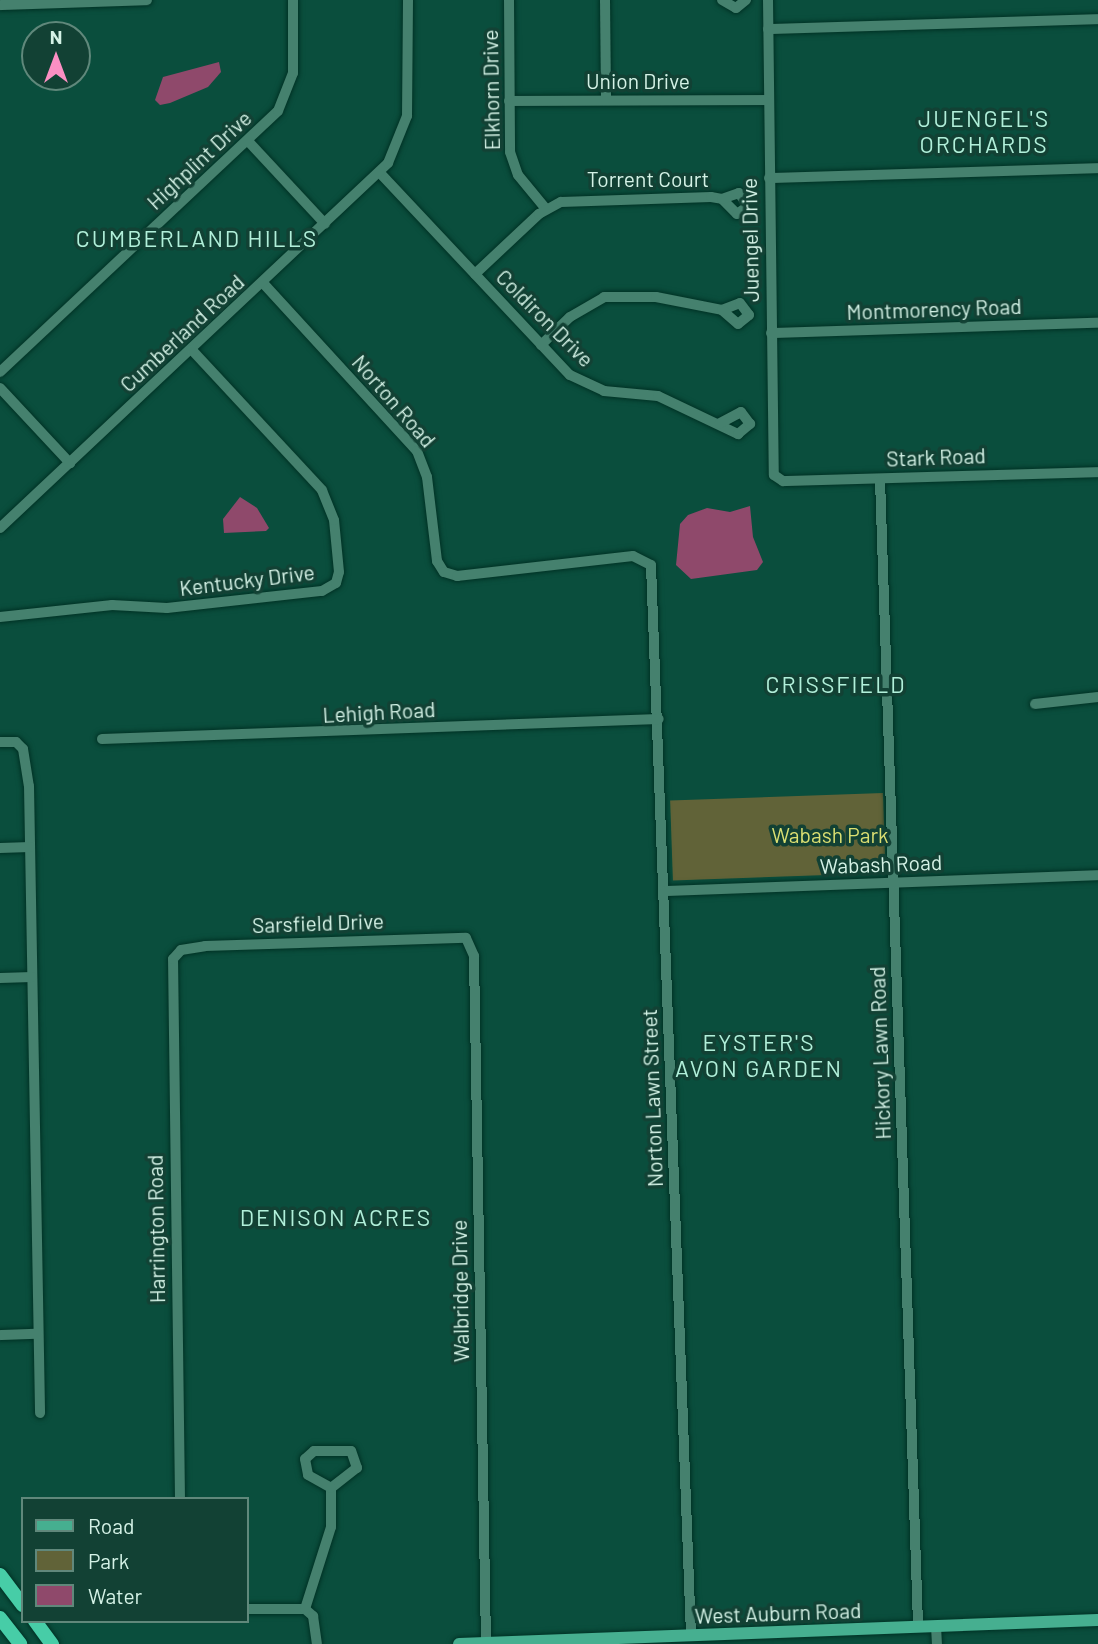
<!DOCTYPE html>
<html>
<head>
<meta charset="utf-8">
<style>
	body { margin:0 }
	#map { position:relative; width:1098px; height:1644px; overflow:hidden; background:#0a4e3d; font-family:Barlow,sans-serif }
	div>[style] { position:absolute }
	.green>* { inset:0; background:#616338; transform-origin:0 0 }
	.water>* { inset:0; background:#8f496b }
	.roads { filter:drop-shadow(0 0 2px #003225) drop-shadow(0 0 2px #003225) }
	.minor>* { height:10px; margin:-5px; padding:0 5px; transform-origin:5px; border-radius:5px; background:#45816e }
	.major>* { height:12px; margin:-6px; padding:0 6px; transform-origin:6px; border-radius:6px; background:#46af90 }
	.highway>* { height:14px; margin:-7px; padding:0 7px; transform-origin:7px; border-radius:7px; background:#47cda7 }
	span { translate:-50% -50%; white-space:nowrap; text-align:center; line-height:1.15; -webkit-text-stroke:7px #124134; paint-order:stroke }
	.street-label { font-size:21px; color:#d4f2e6 }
	.park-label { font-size:21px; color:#dbdf72 }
	.neighbourhood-label { font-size:23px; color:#b1f0da; letter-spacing:2px }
	.legend { position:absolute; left:21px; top:1497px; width:228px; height:126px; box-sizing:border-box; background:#124134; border:2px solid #60887b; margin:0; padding:9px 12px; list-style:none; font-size:21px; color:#d4f2e6 }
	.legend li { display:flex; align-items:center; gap:14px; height:35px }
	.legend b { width:35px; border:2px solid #60887b }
	.north { position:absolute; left:21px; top:21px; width:70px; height:70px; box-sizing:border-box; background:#124134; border:2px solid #60887b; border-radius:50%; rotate:0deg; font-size:19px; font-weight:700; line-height:28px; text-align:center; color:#d4f2e6 }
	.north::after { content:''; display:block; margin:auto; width:24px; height:32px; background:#fc8fc3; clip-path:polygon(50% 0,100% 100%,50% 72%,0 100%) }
</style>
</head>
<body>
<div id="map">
	<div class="green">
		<i style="left:883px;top:793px;width:80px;height:213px;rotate:88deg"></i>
	</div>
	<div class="water">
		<i style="clip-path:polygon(219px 62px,221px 72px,208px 87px,170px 103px,160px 105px,155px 100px,163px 77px)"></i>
		<i style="clip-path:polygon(240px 497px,257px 508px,269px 528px,266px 531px,224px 533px,223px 519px)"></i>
		<i style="clip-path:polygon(750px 506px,753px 537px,763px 562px,757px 570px,691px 579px,676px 565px,680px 524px,688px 515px,707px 508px,730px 512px)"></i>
	</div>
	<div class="roads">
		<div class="minor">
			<i style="left:509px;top:0;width:152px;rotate:89.6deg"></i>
			<i style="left:510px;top:152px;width:24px;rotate:71deg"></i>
			<i style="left:518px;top:175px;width:44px;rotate:50.5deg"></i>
			<i style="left:605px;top:0;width:100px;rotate:89.4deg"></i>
			<i style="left:722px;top:0;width:16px;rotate:30deg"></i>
			<i style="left:736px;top:8px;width:13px;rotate:-39deg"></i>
			<i style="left:768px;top:0;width:475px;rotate:89.3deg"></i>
			<i style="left:774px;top:475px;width:11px;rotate:34deg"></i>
			<i style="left:783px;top:481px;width:315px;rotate:-1.6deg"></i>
			<i style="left:0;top:5px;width:147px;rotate:-1.9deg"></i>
			<i style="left:768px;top:29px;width:330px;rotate:-1.7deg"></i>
			<i style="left:509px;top:101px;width:259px;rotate:-0.2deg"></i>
			<i style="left:248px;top:141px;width:113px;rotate:47.1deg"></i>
			<i style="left:380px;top:173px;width:277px;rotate:46.8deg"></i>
			<i style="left:570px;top:375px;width:38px;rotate:25deg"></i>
			<i style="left:604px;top:391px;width:54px;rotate:5.3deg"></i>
			<i style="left:658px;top:396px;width:89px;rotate:25.4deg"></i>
			<i style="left:738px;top:434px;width:16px;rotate:-40deg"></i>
			<i style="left:750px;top:424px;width:15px;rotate:-127deg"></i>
			<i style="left:741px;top:412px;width:24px;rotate:152deg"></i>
			<i style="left:769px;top:178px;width:329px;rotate:-1.7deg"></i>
			<i style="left:475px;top:274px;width:88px;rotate:-43.2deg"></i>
			<i style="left:539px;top:214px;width:25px;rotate:-29deg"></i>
			<i style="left:561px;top:202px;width:150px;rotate:-1.9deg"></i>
			<i style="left:711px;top:197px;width:11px;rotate:10deg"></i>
			<i style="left:722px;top:199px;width:21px;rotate:45deg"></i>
			<i style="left:737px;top:214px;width:14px;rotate:-36deg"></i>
			<i style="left:748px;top:206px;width:16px;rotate:-125deg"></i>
			<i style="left:739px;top:193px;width:18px;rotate:161deg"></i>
			<i style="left:263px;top:283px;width:228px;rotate:47.5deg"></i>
			<i style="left:417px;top:451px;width:28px;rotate:69deg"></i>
			<i style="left:427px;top:477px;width:85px;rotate:83.2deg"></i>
			<i style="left:437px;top:561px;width:13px;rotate:58deg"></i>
			<i style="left:444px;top:572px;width:14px;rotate:17deg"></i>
			<i style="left:457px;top:576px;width:177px;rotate:-6.5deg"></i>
			<i style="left:633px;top:556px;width:20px;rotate:27deg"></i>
			<i style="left:651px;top:565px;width:1072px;rotate:87.86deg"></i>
			<i style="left:771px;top:333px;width:327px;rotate:-1.8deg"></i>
			<i style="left:541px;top:345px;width:40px;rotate:-44deg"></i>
			<i style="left:570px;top:317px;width:39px;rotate:-30deg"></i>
			<i style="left:604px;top:297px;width:52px"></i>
			<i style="left:656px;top:297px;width:67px;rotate:11.1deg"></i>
			<i style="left:722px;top:310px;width:19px;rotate:-21deg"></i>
			<i style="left:740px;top:303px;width:15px;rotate:53deg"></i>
			<i style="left:749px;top:315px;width:14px;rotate:141deg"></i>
			<i style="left:738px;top:324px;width:21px;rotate:-139deg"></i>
			<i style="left:0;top:372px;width:381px;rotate:-43.2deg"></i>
			<i style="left:278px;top:111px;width:41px;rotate:-68.5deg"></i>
			<i style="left:293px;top:73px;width:73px;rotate:-90deg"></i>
			<i style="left:0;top:388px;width:103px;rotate:47deg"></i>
			<i style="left:880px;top:479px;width:1148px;rotate:88.1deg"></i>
			<i style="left:0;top:528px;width:533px;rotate:-43.25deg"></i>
			<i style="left:388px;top:163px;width:51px;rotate:-68deg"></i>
			<i style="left:407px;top:116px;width:116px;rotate:-89.5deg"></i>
			<i style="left:0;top:617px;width:113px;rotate:-6.1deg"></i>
			<i style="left:112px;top:605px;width:55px;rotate:3.1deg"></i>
			<i style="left:167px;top:608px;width:156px;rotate:-6.3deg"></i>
			<i style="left:322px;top:591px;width:16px;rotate:-30deg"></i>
			<i style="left:336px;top:583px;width:11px;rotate:-75deg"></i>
			<i style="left:339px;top:572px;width:52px;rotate:-95.5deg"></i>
			<i style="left:334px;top:520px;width:32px;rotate:-112deg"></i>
			<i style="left:322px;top:490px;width:191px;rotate:-132.9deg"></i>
			<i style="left:1035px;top:704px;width:63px;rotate:-6.3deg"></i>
			<i style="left:102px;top:739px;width:557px;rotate:-2.06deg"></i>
			<i style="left:0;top:742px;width:16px"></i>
			<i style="left:16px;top:742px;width:10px;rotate:45deg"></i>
			<i style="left:23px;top:749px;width:37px;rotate:81deg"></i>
			<i style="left:29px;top:786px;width:627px;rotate:88.99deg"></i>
			<i style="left:0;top:848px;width:30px;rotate:-2deg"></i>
			<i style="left:665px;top:891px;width:433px;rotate:-2.1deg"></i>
			<i style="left:0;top:978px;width:32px;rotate:-2deg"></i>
			<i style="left:0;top:1335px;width:38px;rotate:-2deg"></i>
			<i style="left:180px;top:1499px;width:540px;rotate:-90.74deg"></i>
			<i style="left:173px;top:959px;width:12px;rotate:-48deg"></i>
			<i style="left:181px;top:950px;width:24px;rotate:-9deg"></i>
			<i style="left:205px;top:946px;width:261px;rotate:-1.8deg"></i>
			<i style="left:466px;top:938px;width:20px;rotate:66deg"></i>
			<i style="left:474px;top:956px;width:687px;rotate:89deg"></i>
			<i style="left:247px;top:1609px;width:58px"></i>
			<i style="left:305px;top:1609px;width:11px;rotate:41deg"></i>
			<i style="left:313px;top:1616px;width:28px;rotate:82deg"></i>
			<i style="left:305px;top:1609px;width:86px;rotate:-72.4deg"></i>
			<i style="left:331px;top:1527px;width:39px;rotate:-90deg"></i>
			<i style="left:331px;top:1488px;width:33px;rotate:-38deg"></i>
			<i style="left:357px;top:1468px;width:18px;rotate:-109deg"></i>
			<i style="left:351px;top:1451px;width:37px;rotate:180deg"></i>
			<i style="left:314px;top:1451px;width:12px;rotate:138deg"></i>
			<i style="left:305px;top:1459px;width:16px;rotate:79deg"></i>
			<i style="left:308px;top:1475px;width:26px;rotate:29deg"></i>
			<i style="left:936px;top:1626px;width:18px;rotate:87deg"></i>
		</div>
		<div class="major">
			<i style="left:459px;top:1644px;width:639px;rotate:-2.15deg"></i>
		</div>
		<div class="highway">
			<i style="left:0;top:1575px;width:38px;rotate:53deg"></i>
			<i style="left:0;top:1618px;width:33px;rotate:52deg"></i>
			<i style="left:35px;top:1621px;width:29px;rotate:54deg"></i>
		</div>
	</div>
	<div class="street-label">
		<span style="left:638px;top:81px">Union Drive</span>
		<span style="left:491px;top:90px;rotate:-91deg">Elkhorn Drive</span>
		<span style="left:199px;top:160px;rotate:-43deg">Highplint Drive</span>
		<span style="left:648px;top:179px">Torrent Court</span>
		<span style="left:750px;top:240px;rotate:-91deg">Juengel Drive</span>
		<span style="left:934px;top:309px;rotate:-2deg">Montmorency Road</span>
		<span style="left:545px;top:318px;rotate:45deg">Coldiron Drive</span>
		<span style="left:182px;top:333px;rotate:-43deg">Cumberland Road</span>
		<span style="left:394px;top:401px;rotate:49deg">Norton Road</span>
		<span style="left:936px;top:457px;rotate:-2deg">Stark Road</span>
		<span style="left:247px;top:580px;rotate:-7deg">Kentucky Drive</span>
		<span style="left:379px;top:712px;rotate:-3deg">Lehigh Road</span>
		<span style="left:881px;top:864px;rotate:-2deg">Wabash Road</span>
		<span style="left:318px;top:923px;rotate:-2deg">Sarsfield Drive</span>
		<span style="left:880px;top:1053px;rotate:-92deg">Hickory Lawn Road</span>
		<span style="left:652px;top:1098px;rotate:-92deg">Norton Lawn Street</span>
		<span style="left:156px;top:1229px;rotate:-91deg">Harrington Road</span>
		<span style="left:460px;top:1291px;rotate:-91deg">Walbridge Drive</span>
		<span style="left:778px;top:1613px;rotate:-2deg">West Auburn Road</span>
	</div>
	<div class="park-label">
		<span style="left:830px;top:835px">Wabash Park</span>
	</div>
	<div class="neighbourhood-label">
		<span style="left:984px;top:131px">JUENGEL'S<br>ORCHARDS</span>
		<span style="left:197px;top:238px">CUMBERLAND HILLS</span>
		<span style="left:836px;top:684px">CRISSFIELD</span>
		<span style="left:759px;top:1055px">EYSTER'S<br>AVON GARDEN</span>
		<span style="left:336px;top:1217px">DENISON ACRES</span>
	</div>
	<ul class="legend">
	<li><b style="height:9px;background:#46af90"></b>Road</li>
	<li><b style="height:19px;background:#616338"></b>Park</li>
	<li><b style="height:19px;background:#8f496b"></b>Water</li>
	</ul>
	<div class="north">N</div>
</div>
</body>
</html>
